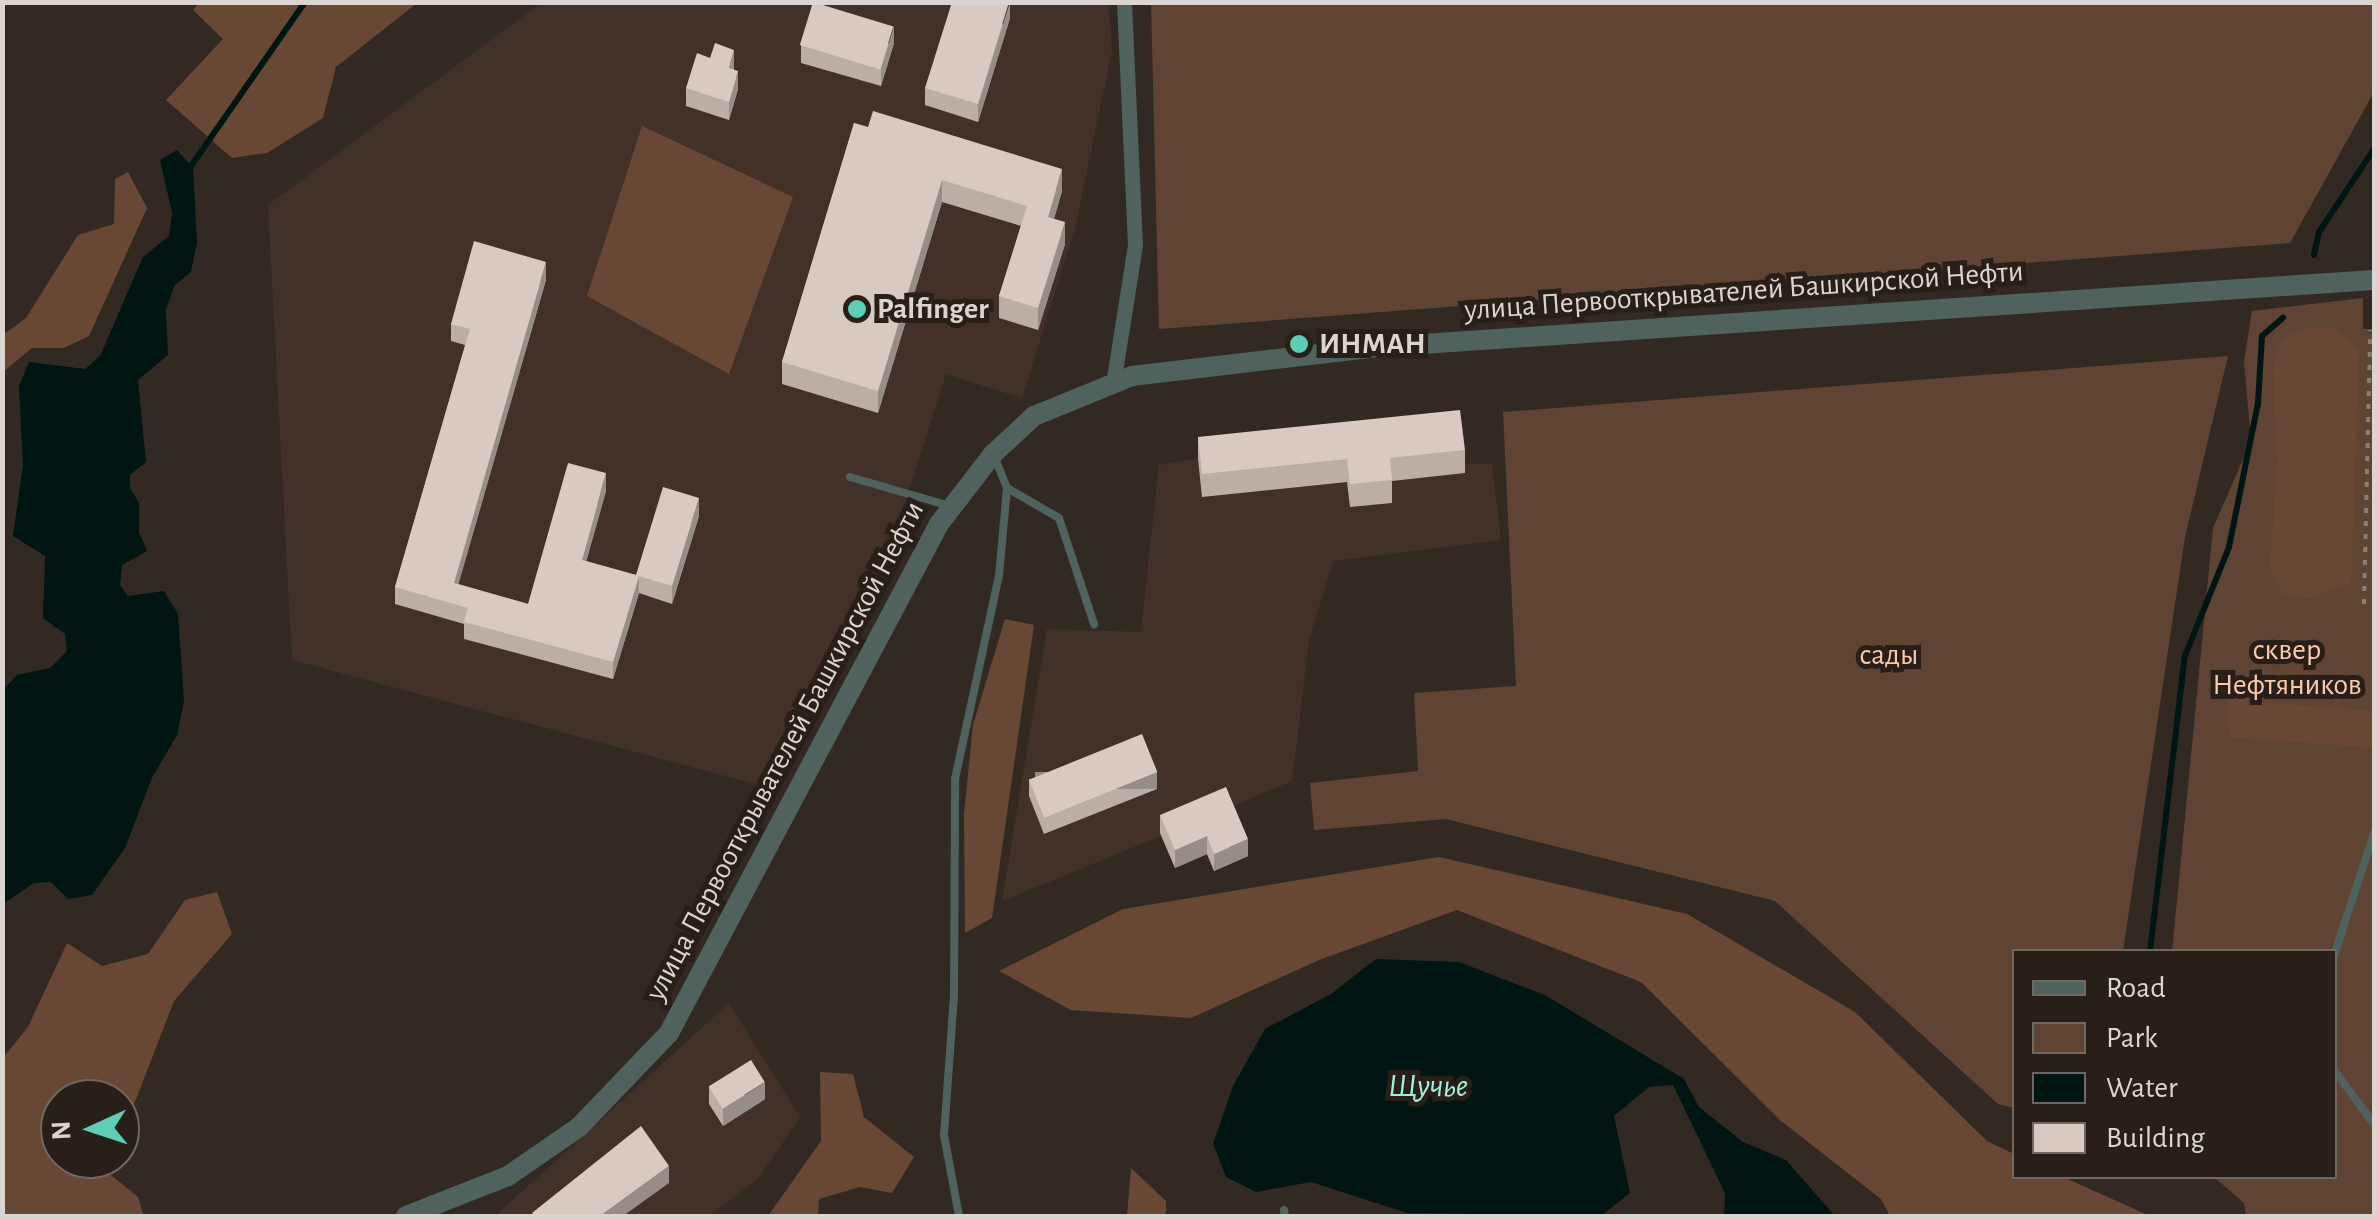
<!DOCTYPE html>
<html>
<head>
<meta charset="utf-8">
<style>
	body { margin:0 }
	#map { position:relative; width:2377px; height:1219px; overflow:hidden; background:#332923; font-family:"Alegreya Sans",sans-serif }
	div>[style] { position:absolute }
	.built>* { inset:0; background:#423128 }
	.green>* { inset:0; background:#5f4433 }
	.forest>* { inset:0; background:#684834 }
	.water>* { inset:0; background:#011612 }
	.stream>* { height:6px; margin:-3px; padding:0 3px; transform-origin:3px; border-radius:3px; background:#011612 }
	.path>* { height:4px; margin-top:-2px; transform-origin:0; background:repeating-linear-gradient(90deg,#867e79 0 5px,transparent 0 13px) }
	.service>* { height:8px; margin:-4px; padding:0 4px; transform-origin:4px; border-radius:4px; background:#4f625d }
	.minor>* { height:15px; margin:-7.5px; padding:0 7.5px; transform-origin:7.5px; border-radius:7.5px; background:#4f625d }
	.tertiary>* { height:20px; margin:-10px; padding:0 10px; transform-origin:10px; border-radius:10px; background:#4f625d }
	.wall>* { inset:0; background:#baaea7 }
	.shaded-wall>* { inset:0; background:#978d88; transform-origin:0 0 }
	.building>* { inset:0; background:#d8cac2; transform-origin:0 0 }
	.dots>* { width:28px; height:28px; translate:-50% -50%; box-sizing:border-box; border:5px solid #291f19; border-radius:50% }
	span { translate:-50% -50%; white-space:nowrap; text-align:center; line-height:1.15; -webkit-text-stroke:10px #291f19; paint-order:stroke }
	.street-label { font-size:30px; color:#dbd4d0 }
	.poi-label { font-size:30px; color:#dbd4d0; font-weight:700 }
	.left { translate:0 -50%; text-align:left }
	.park-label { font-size:30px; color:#f9c9ac }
	.water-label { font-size:32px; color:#9ff0de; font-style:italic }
	.frame { position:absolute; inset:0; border:5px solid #dbd4d0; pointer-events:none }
	.legend { position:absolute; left:2012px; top:949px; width:325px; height:230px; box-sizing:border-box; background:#291f19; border:2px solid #706762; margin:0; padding:12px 18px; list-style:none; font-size:30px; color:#dbd4d0 }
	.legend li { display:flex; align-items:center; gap:20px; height:50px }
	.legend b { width:50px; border:2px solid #706762 }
	.north { position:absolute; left:40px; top:1079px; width:100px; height:100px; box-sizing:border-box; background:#291f19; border:2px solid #706762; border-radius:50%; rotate:267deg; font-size:28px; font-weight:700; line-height:40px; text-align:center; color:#dbd4d0 }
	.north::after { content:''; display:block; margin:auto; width:35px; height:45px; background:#5eceb8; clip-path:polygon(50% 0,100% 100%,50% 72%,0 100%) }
</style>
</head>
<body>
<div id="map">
	<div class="built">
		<i style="clip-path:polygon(541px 3px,1109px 4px,1112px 51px,1075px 228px,1022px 398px,946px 374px,888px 556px,755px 784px,292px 660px,268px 205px)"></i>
		<i style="clip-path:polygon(1198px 459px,1492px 464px,1501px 540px,1333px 561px,1309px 640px,1292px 781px,1228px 808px,1248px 856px,1214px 871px,1206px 854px,1175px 868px,1161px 836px,1002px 901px,1047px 629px,1141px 632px,1159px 465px)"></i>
		<i style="clip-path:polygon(729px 1003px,800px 1117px,758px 1179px,709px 1216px,495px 1216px)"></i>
	</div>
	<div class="green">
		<i style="clip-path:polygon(1151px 3px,2374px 3px,2374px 92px,2290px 243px,1159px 329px)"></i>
		<i style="clip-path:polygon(2363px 298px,2363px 329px,2374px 329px,2374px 1216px,2246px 1216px,2244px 1203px,2214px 1177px,2334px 1176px,2334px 952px,2172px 952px,2213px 528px,2251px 441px,2244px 361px,2252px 311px)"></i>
		<i style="clip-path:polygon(2228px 356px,2185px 537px,2123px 951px,2014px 952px,2014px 1108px,1998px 1104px,1775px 901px,1446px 819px,1314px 830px,1310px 783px,1418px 771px,1414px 693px,1516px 686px,1503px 412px)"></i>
	</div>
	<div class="forest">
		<i style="clip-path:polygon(199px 3px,199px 2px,417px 3px,336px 67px,323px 118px,267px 153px,232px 158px,166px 100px,223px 39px,193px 10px)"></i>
		<i style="clip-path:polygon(642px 126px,793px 197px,729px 374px,587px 296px)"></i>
		<i style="clip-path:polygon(128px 172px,147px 208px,89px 336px,64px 348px,32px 348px,3px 372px,3px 335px,26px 318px,78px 235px,114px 224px,115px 179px)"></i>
		<i style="clip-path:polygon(2332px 327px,2359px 348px,2351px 583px,2307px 599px,2283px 593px,2270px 570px,2277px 463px,2273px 369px,2281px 341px,2302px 329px)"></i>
		<i style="clip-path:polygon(1005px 619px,1034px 625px,992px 918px,965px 933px,964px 814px,973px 725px)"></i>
		<i style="clip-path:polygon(2227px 689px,2268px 703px,2374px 711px,2374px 748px,2229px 737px)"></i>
		<i style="clip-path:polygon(1439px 857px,1687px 914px,1855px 1012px,1987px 1141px,2014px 1154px,2014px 1176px,2063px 1177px,2150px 1216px,1890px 1216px,1881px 1199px,1780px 1120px,1641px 982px,1457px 910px,1319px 960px,1191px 1018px,1071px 1010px,999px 971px,1123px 909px)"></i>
		<i style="clip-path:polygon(217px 892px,232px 934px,174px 1001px,120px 1141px,120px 1099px,60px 1099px,60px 1159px,111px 1159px,106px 1171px,138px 1197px,144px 1216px,3px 1216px,3px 1058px,28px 1027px,67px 943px,102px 966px,148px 954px,185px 900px)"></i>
		<i style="clip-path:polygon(820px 1072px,853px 1074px,864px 1117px,914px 1157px,892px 1193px,860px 1187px,819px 1199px,818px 1216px,768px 1216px,821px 1141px)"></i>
		<i style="clip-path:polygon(1131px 1168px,1166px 1201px,1166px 1216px,1127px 1216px)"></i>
	</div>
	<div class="water">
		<i style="clip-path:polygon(177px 150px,193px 168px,197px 243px,191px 272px,165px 293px,168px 355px,138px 380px,146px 462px,130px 475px,130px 488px,139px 503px,139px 532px,147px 551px,122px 565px,120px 585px,128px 596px,164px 591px,178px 614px,184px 701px,177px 735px,152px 778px,125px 848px,92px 895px,68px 899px,51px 882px,34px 883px,3px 904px,3px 690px,17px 675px,50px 668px,67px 651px,65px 634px,43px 618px,45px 556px,13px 536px,23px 465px,19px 386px,29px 362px,85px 369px,100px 356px,143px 257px,169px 236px,172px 213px,160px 160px)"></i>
		<i style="clip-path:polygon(1376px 959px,1459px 962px,1545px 995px,1684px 1079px,1699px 1107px,1743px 1142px,1786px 1160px,1835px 1216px,1724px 1216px,1725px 1193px,1673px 1085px,1649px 1087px,1614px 1116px,1630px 1193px,1601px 1216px,1407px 1213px,1311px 1182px,1256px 1192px,1226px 1177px,1213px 1144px,1233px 1086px,1265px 1029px,1331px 994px)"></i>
	</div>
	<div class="stream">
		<i style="left:189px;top:169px;width:203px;rotate:-55.2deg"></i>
		<i style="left:2314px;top:255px;width:24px;rotate:-78deg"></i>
		<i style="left:2319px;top:232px;width:100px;rotate:-56.5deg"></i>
		<i style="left:159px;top:321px;width:42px;rotate:-70.7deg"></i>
		<i style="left:2150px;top:952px;width:298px;rotate:-83.3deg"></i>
		<i style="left:2185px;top:656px;width:118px;rotate:-68deg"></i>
		<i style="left:2229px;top:547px;width:147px;rotate:-78.6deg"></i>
		<i style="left:2258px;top:403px;width:67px;rotate:-86.6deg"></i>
		<i style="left:2262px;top:336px;width:28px;rotate:-41deg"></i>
	</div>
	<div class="path">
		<i style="left:2364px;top:604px;width:274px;rotate:-88.7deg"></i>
	</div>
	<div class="service">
		<i style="left:850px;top:477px;width:104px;rotate:16.2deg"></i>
		<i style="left:1007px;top:488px;width:60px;rotate:30deg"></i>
		<i style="left:1059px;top:518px;width:112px;rotate:71.7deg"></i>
		<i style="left:2334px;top:956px;width:129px;rotate:-72deg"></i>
		<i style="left:2334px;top:1070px;width:67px;rotate:53.5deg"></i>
		<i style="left:1284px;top:1210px;width:6px;rotate:81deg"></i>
		<i style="left:959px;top:1216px;width:82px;rotate:-100.5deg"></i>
		<i style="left:944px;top:1135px;width:138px;rotate:-85.9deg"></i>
		<i style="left:954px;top:997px;width:218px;rotate:-89.7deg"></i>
		<i style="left:955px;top:779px;width:208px;rotate:-77.8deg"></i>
		<i style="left:999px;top:576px;width:88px;rotate:-84.8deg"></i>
		<i style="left:1007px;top:488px;width:32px;rotate:-112deg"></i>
	</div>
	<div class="minor">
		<i style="left:1113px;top:384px;width:141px;rotate:-81deg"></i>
		<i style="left:1135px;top:245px;width:243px;rotate:-92.6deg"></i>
	</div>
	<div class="tertiary">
		<i style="left:406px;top:1216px;width:110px;rotate:-21.4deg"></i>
		<i style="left:508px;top:1176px;width:86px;rotate:-34.6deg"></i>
		<i style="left:579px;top:1127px;width:130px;rotate:-46.2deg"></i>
		<i style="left:669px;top:1033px;width:576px;rotate:-62.06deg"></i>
		<i style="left:939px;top:524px;width:88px;rotate:-52.4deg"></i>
		<i style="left:993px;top:454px;width:56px;rotate:-42.8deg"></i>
		<i style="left:1034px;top:416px;width:106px;rotate:-22.2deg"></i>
		<i style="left:1132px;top:376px;width:248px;rotate:-6.7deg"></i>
		<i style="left:1378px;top:347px;width:998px;rotate:-3.85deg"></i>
	</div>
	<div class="wall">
		<i style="clip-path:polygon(1010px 18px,978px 122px,925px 105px,925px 88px)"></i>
		<i style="clip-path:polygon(894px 43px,881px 86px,801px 63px,801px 45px)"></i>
		<i style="clip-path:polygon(734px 67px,734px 70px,738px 89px,729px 120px,686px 106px,686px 88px)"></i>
		<i style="clip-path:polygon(854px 123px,1062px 191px,1054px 219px,1065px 244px,1038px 330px,999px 318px,999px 296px,1021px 226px,942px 202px,878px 413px,782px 384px,782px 362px)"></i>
		<i style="clip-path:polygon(546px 280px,458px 584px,528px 604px,606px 491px,586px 561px,636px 575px,699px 516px,672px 604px,639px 593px,613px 679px,464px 639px,464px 624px,395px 604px,395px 587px,465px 345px,451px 341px,451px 324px)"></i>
		<i style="clip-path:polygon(1198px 437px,1465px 450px,1465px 473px,1392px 481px,1392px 503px,1350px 507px,1347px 482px,1202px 497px,1198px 459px)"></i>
		<i style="clip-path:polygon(1029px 779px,1157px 789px,1044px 834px,1029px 796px)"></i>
		<i style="clip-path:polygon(1160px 815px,1248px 856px,1214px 871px,1207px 854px,1175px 868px,1160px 833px)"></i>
		<i style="clip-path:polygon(709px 1087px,765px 1099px,723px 1126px,709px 1104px)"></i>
	</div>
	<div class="shaded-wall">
		<i style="clip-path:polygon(1010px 2px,1010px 18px,978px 122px,978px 104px)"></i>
		<i style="clip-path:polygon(894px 26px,894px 43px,881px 86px,881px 69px)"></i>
		<i style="clip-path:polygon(734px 50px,734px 67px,729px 85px,729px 68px)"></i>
		<i style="clip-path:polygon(738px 71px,738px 89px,729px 120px,729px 102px)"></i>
		<i style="clip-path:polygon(1062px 169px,1062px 191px,1048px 239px,1048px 217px)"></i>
		<i style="clip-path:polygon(942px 180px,942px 202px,878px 413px,878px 391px)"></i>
		<i style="clip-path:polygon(1065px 222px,1065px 244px,1038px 330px,1038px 308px)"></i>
		<i style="clip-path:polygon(546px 262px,546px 280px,454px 600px,454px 583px)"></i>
		<i style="clip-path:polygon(606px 473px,606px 491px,582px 577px,582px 560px)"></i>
		<i style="clip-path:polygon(699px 498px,699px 516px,672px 604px,672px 586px)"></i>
		<i style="clip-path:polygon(639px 576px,639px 593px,613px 679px,613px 662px)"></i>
		<i style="left:1157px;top:772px;width:17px;height:122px;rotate:90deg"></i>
		<i style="clip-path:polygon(1207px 836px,1207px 854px,1175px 868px,1175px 850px)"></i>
		<i style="clip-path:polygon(1248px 839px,1248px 856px,1214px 871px,1214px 854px)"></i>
		<i style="clip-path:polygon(765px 1082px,765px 1099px,723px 1126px,723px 1109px)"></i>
		<i style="clip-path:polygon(669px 1166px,669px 1183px,623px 1216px,600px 1216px)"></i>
	</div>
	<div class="building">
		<i style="left:813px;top:2px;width:84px;height:45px;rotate:17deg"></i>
		<i style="clip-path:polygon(952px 2px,1009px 2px,978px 104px,925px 88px)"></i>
		<i style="clip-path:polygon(715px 43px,734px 50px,729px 68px,738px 71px,729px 102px,686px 88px,697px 53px,710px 58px)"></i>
		<i style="clip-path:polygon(873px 111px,1062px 169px,1048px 217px,1065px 222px,1038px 308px,999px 296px,1027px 206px,942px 180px,878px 391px,782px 362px,854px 123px,868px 127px)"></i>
		<i style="clip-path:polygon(474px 241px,546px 262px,454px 583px,528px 604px,568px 463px,606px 473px,582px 560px,636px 575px,663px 487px,699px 498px,672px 586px,639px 576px,613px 662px,464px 622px,468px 608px,395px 587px,470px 329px,451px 324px)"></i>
		<i style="clip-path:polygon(1460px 410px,1465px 450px,1390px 458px,1392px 480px,1350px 484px,1347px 459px,1202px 474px,1198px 437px)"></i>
		<i style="left:1142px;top:734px;width:41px;height:122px;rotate:68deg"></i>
		<i style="clip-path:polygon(1226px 787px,1248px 839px,1214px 854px,1207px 836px,1175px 850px,1160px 815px)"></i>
		<i style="left:751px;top:1060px;width:26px;height:50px;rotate:58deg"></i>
		<i style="clip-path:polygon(641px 1126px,669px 1166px,600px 1216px,534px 1216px,532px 1213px)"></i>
	</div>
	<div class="dots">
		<i style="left:857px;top:309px;background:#5eceb8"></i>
		<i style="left:1299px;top:344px;background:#5eceb8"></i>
	</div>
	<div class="street-label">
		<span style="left:1744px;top:291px;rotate:-4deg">улица Первооткрывателей Башкирской Нефти</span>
		<span style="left:785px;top:751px;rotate:-62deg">улица Первооткрывателей Башкирской Нефти</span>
	</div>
	<div class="poi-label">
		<span class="left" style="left:877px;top:309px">Palfinger</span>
		<span class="left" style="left:1319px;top:344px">ИНМАН</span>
	</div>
	<div class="park-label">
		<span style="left:2287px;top:667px">сквер<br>Нефтяников</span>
		<span style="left:1889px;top:655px">сады</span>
	</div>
	<div class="water-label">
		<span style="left:1428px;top:1086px">Щучье</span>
	</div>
	<div class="frame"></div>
	<ul class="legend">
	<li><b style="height:12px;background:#4f625d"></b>Road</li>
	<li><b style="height:28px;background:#5f4433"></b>Park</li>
	<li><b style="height:28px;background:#011612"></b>Water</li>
	<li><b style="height:28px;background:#d8cac2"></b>Building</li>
	</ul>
	<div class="north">N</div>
</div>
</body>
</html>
